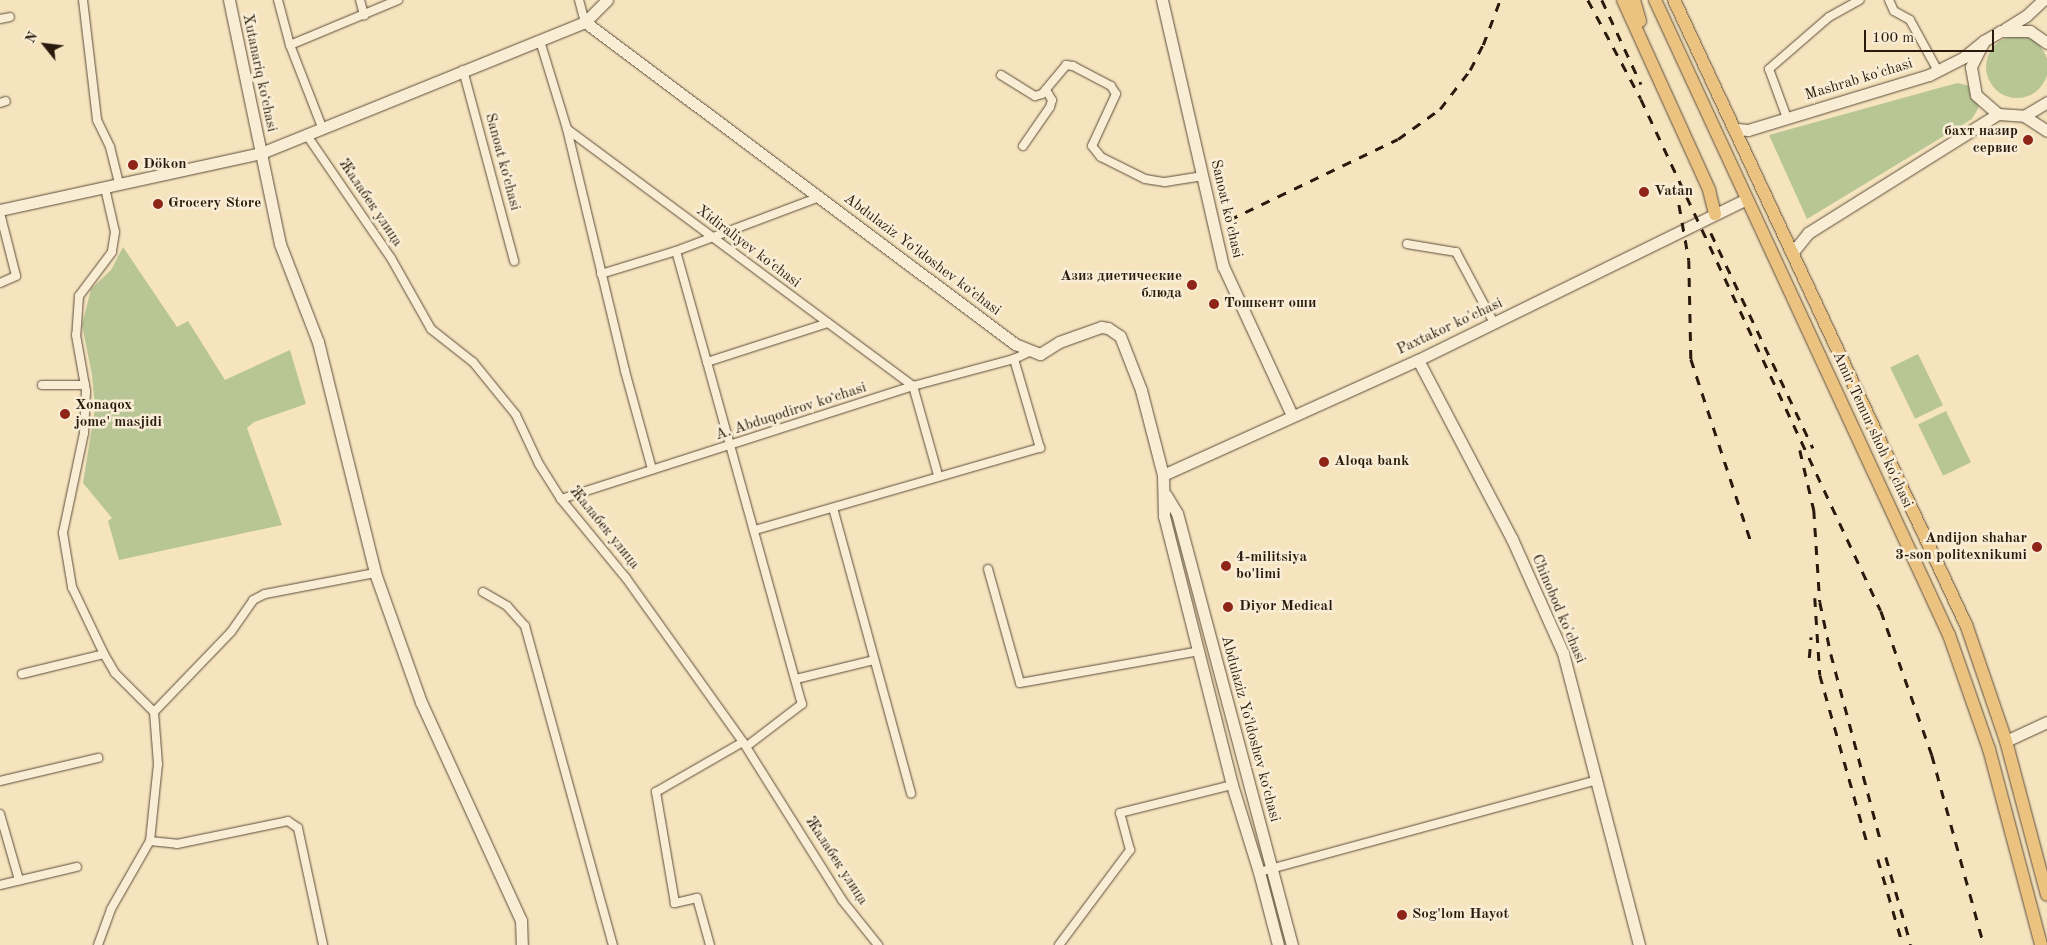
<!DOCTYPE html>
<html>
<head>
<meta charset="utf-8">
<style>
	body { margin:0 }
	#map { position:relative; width:2047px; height:945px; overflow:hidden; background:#f6e4be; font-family:"Old Standard TT",serif }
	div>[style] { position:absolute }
	.green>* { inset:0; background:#b8c594; transform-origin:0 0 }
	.round { border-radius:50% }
	.roads { filter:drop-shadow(0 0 1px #5c4c39) drop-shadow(0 0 1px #5c4c39) }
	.street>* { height:8px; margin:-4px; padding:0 4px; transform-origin:4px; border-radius:4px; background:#f9edd5 }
	.secondary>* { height:11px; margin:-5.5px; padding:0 5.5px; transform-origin:5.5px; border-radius:5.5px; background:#f9edd5 }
	.primary>* { height:12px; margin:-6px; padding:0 6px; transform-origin:6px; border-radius:6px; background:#ebc27f }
	.rail>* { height:2.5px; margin-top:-1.25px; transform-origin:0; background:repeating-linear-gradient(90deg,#291a0d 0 9px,transparent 0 18px) }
	.dots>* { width:14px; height:14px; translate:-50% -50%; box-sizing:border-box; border:2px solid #f9edd5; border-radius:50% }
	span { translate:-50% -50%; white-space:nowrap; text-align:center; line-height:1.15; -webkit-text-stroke:5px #f9edd5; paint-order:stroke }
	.street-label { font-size:15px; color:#291a0d }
	.poi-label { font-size:15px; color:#291a0d; font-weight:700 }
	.right { translate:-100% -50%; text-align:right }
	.left { translate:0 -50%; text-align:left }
	.north { position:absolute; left:20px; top:20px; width:50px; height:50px; -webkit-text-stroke:4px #f9edd5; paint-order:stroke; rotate:299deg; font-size:14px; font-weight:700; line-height:20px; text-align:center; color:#291a0d }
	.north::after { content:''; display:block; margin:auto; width:18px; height:22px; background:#291a0d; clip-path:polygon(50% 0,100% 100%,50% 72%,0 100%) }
	.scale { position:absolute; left:1864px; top:30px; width:130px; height:22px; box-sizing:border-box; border:2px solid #291a0d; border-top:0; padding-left:6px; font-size:15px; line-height:18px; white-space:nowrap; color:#291a0d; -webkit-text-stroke:4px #f9edd5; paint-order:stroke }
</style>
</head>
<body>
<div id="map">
	<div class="green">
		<i class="round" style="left:1986px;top:36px;width:62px;height:62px"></i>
		<i style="clip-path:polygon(1957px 83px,1971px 86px,1980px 105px,1972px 119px,1807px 219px,1769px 135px)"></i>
		<i style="clip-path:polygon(123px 247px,177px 327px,188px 321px,225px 380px,290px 350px,306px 404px,254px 422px,247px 428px,282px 525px,119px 560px,108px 521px,112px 518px,83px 483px,95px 408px,92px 375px,82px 325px,91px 289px,111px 270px)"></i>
		<i style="left:1918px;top:354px;width:57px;height:31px;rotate:64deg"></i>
		<i style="left:1946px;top:411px;width:57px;height:31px;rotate:64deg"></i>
	</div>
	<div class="roads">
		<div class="street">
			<i style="left:83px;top:0;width:121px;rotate:83.3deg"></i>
			<i style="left:97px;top:120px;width:30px;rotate:64deg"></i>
			<i style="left:110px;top:147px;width:38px;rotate:76deg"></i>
			<i style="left:278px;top:0;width:47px;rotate:75.1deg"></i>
			<i style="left:290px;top:45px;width:88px;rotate:68.7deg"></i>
			<i style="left:360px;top:0;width:16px;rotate:75deg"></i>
			<i style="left:579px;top:0;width:23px;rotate:75deg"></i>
			<i style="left:1889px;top:0;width:12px;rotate:66deg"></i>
			<i style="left:1894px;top:11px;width:18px;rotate:29deg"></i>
			<i style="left:1910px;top:20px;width:58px;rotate:61.2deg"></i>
			<i style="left:0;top:19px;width:10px;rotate:-11deg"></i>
			<i style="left:540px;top:41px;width:92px;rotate:72.9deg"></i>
			<i style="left:567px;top:129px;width:249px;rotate:76.5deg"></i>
			<i style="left:625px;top:371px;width:102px;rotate:74.6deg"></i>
			<i style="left:290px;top:45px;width:117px;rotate:-22.6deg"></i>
			<i style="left:463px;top:70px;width:198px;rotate:75deg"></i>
			<i style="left:1001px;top:75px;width:40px;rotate:32deg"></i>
			<i style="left:1035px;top:96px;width:7px;rotate:-16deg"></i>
			<i style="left:1042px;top:94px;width:38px;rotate:-50deg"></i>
			<i style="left:1066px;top:65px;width:7px;rotate:8deg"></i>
			<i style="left:1073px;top:66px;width:43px;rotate:27.8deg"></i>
			<i style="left:1111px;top:86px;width:9px;rotate:58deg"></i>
			<i style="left:1116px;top:94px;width:57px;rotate:114.8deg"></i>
			<i style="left:1092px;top:146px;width:14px;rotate:51deg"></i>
			<i style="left:1101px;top:157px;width:49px;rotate:26.6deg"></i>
			<i style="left:1145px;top:179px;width:20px;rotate:9deg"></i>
			<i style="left:1165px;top:182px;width:37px;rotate:-9deg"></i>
			<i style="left:0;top:103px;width:6px;rotate:-18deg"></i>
			<i style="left:1787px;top:118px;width:52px;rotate:-110.2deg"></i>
			<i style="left:1769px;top:69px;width:79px;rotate:-40.9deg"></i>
			<i style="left:1829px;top:17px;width:35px;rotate:-29deg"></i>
			<i style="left:567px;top:129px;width:431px;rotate:36.6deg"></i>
			<i style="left:913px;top:386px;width:92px;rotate:74.3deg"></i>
			<i style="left:306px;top:134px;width:150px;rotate:55.6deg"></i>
			<i style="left:391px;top:258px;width:81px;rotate:60.6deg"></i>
			<i style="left:431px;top:329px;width:53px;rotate:38.2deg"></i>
			<i style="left:473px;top:362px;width:68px;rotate:50.9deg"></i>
			<i style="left:516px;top:415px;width:54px;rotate:64.9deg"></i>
			<i style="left:539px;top:464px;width:41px;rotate:57.8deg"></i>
			<i style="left:561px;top:499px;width:102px;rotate:50.6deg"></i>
			<i style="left:626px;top:578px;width:201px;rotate:54.5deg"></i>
			<i style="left:743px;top:742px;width:186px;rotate:57.9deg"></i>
			<i style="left:842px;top:900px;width:58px;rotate:51.3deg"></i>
			<i style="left:1023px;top:146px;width:47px;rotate:-55.3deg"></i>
			<i style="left:1050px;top:107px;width:7px;rotate:-74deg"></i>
			<i style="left:1052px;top:100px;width:12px;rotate:-121deg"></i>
			<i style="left:105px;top:188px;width:45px;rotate:77.2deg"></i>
			<i style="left:115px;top:232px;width:20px;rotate:99deg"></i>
			<i style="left:112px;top:252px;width:55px;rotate:126.9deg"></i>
			<i style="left:79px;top:296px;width:39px;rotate:94deg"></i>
			<i style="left:76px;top:335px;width:57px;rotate:79.9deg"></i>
			<i style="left:86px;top:391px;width:42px;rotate:92.7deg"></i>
			<i style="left:84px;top:433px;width:102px;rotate:101.9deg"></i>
			<i style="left:63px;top:533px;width:55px;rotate:80.5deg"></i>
			<i style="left:72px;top:587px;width:74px;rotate:64.5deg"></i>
			<i style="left:104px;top:654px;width:22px;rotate:60deg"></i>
			<i style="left:115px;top:673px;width:55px;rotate:45deg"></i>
			<i style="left:0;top:213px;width:65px;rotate:75.7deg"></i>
			<i style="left:16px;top:276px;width:17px;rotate:156deg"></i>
			<i style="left:1407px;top:244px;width:50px;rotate:9.3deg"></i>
			<i style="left:1456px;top:252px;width:81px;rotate:61.8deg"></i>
			<i style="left:676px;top:251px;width:115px;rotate:74.4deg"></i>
			<i style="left:707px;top:362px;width:127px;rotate:-17.9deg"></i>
			<i style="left:601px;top:274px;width:78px;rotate:-17deg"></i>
			<i style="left:676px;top:251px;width:154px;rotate:-20.6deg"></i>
			<i style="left:707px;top:362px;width:355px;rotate:74.5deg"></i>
			<i style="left:802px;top:704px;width:69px;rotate:142.6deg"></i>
			<i style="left:42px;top:385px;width:43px"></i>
			<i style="left:561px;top:499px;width:370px;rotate:-17.8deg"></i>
			<i style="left:913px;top:386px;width:105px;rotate:-15deg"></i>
			<i style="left:1014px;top:359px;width:17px;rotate:-25deg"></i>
			<i style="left:833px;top:508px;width:296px;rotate:74.7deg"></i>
			<i style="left:755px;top:530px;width:297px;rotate:-16.1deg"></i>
			<i style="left:1040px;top:448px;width:93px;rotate:-106.3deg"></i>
			<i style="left:988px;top:569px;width:118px;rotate:74.3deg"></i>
			<i style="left:1020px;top:683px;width:182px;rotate:-10.1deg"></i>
			<i style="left:483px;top:592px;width:28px;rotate:30deg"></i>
			<i style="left:507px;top:606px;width:27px;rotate:48deg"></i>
			<i style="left:525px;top:626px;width:331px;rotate:74.6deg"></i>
			<i style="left:22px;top:674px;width:84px;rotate:-13.7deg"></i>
			<i style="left:796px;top:679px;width:80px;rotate:-13.7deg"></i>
			<i style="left:0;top:781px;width:101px;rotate:-13.2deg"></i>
			<i style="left:0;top:814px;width:69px;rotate:73.9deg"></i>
			<i style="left:150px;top:841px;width:27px;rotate:6deg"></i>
			<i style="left:177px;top:844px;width:113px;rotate:-11.7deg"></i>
			<i style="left:288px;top:821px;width:12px;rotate:35deg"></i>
			<i style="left:298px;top:828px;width:120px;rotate:77.9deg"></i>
			<i style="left:1259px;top:872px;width:351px;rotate:-15.2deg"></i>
			<i style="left:0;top:885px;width:79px;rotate:-13.2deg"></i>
			<i style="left:98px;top:945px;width:38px;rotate:-70deg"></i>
			<i style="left:111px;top:909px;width:78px;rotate:-60.2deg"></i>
			<i style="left:150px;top:841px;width:77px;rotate:-84.1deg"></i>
			<i style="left:158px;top:764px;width:52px;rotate:-94.4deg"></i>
			<i style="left:154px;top:712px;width:111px;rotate:-46.1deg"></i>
			<i style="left:231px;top:632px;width:39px;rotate:-55deg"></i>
			<i style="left:253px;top:600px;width:13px;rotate:-27deg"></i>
			<i style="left:265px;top:594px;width:112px;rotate:-10.8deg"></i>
			<i style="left:710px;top:945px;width:49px;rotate:-105.5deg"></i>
			<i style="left:697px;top:898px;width:23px;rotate:167deg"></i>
			<i style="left:675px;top:903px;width:113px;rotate:-99.7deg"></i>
			<i style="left:656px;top:792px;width:100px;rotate:-29.9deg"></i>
			<i style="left:1059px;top:945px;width:119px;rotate:-53.2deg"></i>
			<i style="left:1130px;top:850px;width:38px;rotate:-105deg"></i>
			<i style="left:1120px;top:813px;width:115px;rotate:-14deg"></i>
		</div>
		<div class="secondary">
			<i style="left:229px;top:0;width:249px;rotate:78.2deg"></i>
			<i style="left:280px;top:244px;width:105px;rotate:68.8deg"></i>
			<i style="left:318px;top:342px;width:238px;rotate:76.1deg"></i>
			<i style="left:375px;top:573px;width:137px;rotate:70.4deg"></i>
			<i style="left:421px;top:702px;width:240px;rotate:65.4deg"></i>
			<i style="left:521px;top:920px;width:25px;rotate:88deg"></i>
			<i style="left:1162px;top:0;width:273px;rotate:77.1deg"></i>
			<i style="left:1223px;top:266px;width:164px;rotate:65.2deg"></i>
			<i style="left:585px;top:22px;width:537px;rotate:36.83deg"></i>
			<i style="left:1015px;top:344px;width:27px;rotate:22deg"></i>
			<i style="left:1040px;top:354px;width:22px;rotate:-32deg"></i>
			<i style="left:1059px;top:342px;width:45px;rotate:-19.7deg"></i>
			<i style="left:1101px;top:327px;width:7px;rotate:8deg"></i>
			<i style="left:1108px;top:328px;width:14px;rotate:34deg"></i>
			<i style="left:1120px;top:336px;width:58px;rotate:68.7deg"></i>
			<i style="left:1141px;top:390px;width:88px;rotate:75.5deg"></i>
			<i style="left:1163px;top:475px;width:41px;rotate:88.6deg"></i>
			<i style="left:1164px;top:516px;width:277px;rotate:75.8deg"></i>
			<i style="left:1232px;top:785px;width:91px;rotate:72.8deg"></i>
			<i style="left:1259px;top:872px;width:75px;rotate:75.4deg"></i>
			<i style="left:2005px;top:29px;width:25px;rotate:-32deg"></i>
			<i style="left:2026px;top:16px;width:23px;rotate:-43deg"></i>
			<i style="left:2047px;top:43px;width:21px;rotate:-145deg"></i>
			<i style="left:2030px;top:31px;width:29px;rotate:180deg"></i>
			<i style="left:2001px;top:31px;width:20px;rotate:150deg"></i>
			<i style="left:1984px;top:41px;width:29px;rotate:117deg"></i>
			<i style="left:1971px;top:67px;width:28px;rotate:80deg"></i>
			<i style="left:1976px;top:95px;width:29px;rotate:41deg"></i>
			<i style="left:1998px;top:114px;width:26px;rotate:4deg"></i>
			<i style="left:2024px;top:116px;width:27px;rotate:-31deg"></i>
			<i style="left:2024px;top:116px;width:27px;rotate:33deg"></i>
			<i style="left:1737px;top:129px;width:11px;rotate:5deg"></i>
			<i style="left:1748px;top:130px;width:189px;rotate:-16.9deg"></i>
			<i style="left:1929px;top:75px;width:39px;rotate:-27deg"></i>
			<i style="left:1964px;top:57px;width:26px;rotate:-39deg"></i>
			<i style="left:0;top:210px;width:267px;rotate:-12.3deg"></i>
			<i style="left:261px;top:153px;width:349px;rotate:-22deg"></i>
			<i style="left:585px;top:22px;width:31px;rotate:-45deg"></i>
			<i style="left:1792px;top:253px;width:26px;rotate:-51deg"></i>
			<i style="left:1808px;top:233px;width:224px;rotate:-32.1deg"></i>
			<i style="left:1418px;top:360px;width:202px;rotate:62.3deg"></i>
			<i style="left:1512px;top:539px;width:125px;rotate:65.9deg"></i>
			<i style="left:1563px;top:653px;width:302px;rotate:75.4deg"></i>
			<i style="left:1163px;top:475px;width:280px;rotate:-24.3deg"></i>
			<i style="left:1418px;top:360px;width:366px;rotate:-26.1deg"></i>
			<i style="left:1166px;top:495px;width:21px;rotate:59deg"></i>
			<i style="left:1177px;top:513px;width:447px;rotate:75.1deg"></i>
			<i style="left:2006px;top:741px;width:45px;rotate:-24.9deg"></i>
		</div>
		<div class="primary">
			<i style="left:1623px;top:0;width:209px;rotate:65.6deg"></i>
			<i style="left:1709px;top:190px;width:25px;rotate:76deg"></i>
			<i style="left:1634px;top:0;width:22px;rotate:74deg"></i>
			<i style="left:1655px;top:0;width:700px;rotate:65.16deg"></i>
			<i style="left:1949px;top:635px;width:121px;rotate:70.7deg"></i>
			<i style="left:1989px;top:749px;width:203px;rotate:75.1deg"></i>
			<i style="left:1674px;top:0;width:692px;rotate:64.95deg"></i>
			<i style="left:1967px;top:627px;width:120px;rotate:71.1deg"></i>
			<i style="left:2006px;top:741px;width:159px;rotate:75.1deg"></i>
		</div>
	</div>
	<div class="rail">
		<i style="left:1588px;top:0;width:112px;rotate:61.8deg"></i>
		<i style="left:1641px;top:99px;width:565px;rotate:64.89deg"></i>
		<i style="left:1881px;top:611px;width:153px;rotate:70.5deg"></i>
		<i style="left:1932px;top:755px;width:197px;rotate:74.7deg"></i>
		<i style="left:1602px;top:0;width:93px;rotate:65.1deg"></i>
		<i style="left:1676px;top:187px;width:74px;rotate:79.9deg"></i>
		<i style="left:1689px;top:260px;width:99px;rotate:88.8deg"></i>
		<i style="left:1691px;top:359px;width:193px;rotate:71.8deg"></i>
		<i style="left:1229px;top:220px;width:187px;rotate:-25.6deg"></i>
		<i style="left:1398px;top:139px;width:52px;rotate:-35.5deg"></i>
		<i style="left:1440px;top:109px;width:49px;rotate:-52.4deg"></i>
		<i style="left:1470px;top:70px;width:28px;rotate:-63deg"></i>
		<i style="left:1483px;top:45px;width:48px;rotate:-69.3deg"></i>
		<i style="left:1711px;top:233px;width:238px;rotate:64.6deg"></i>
		<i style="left:1800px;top:450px;width:62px;rotate:76.9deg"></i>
		<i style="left:1814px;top:510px;width:92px;rotate:86.3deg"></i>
		<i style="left:1820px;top:602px;width:53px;rotate:78.1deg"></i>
		<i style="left:1831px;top:654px;width:190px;rotate:75.1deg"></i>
		<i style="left:1815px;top:598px;width:77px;rotate:86.3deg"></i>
		<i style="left:1820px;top:675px;width:173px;rotate:74.3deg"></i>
		<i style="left:1809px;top:658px;width:21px;rotate:-85deg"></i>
		<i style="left:1886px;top:857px;width:91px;rotate:74.1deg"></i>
		<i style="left:1878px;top:859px;width:90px;rotate:73.8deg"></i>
	</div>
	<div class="dots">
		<i style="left:2028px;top:140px;background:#8f2418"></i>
		<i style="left:133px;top:165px;background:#8f2418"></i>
		<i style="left:1644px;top:192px;background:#8f2418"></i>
		<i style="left:158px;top:204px;background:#8f2418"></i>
		<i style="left:1192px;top:285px;background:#8f2418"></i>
		<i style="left:1214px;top:304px;background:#8f2418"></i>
		<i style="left:65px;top:414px;background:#8f2418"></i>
		<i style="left:1324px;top:462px;background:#8f2418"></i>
		<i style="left:2037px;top:547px;background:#8f2418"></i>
		<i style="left:1226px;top:566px;background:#8f2418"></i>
		<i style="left:1228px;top:607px;background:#8f2418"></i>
		<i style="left:1402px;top:915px;background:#8f2418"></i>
	</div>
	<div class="street-label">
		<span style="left:259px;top:73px;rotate:78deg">Xutanariq koʻchasi</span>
		<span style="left:1859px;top:80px;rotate:-17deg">Mashrab ko'chasi</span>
		<span style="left:502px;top:162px;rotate:75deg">Sanoat koʻchasi</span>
		<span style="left:370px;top:203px;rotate:56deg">Жалабек улица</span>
		<span style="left:1226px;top:209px;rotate:77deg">Sanoat ko'chasi</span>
		<span style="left:748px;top:247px;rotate:37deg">Xidiraliyev koʻchasi</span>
		<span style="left:922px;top:255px;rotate:37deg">Abdulaziz Yoʻldoshev koʻchasi</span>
		<span style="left:1450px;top:327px;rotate:-25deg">Paxtakor ko'chasi</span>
		<span style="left:791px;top:412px;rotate:-18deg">A. Abduqodirov koʻchasi</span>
		<span style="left:1872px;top:430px;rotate:65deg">Amir Temur shoh ko'chasi</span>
		<span style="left:604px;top:528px;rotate:51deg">Жалабек улица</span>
		<span style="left:1558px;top:609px;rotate:67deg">Chinobod ko'chasi</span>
		<span style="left:1250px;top:729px;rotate:75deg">Abdulaziz Yoʻldoshev koʻchasi</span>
		<span style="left:836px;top:861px;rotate:57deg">Жалабек улица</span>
	</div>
	<div class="poi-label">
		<span class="right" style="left:2018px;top:140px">бахт назир<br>сервис</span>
		<span class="left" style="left:143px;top:165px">Dökon</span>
		<span class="left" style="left:1654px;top:192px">Vatan</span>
		<span class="left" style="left:168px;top:204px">Grocery Store</span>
		<span class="right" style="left:1182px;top:285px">Азиз диетические<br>блюда</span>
		<span class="left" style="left:1224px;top:304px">Тошкент оши</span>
		<span class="left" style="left:75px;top:414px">Xonaqox<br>jome' masjidi</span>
		<span class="left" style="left:1334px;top:462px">Aloqa bank</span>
		<span class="right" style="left:2027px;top:547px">Andijon shahar<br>3-son politexnikumi</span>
		<span class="left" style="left:1236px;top:566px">4-militsiya<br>bo'limi</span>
		<span class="left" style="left:1239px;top:607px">Diyor Medical</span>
		<span class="left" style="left:1412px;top:915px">Sog'lom Hayot</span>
	</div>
	<div class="north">N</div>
	<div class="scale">100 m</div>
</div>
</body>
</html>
